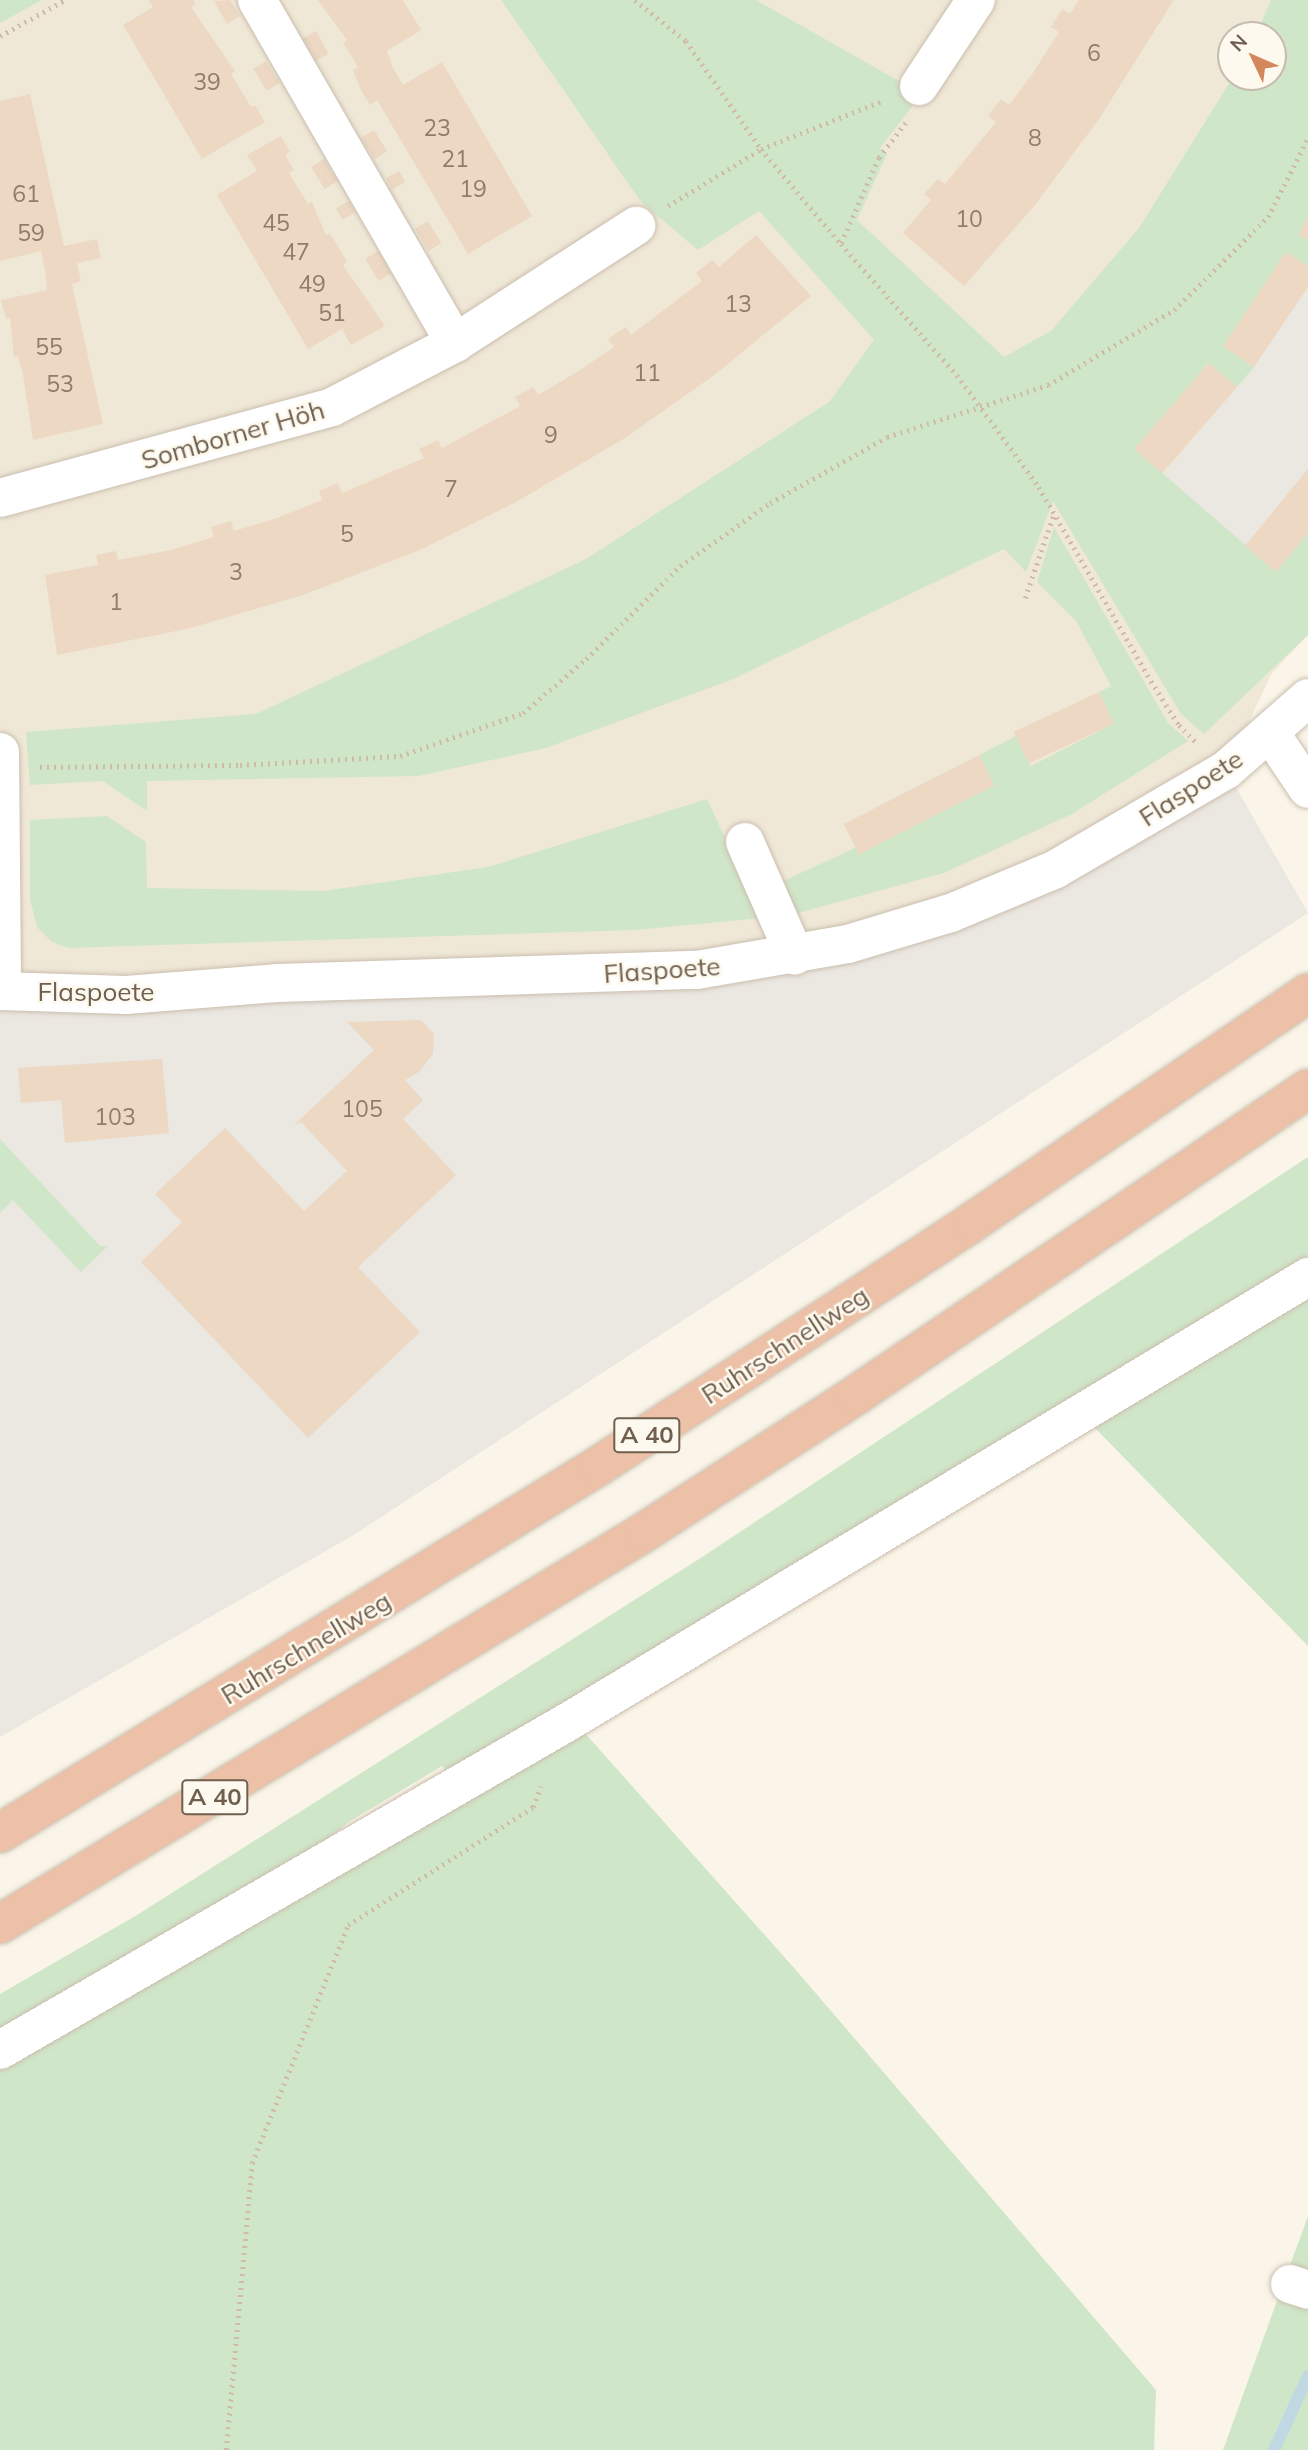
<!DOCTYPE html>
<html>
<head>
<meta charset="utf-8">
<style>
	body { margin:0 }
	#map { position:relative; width:1308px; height:2450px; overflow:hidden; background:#faf5e8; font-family:Mulish,sans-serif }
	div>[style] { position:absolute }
	.residential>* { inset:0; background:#f0e8d7 }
	.industrial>* { inset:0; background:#ebe7e1 }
	.green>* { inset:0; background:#d0e6c8 }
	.stream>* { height:12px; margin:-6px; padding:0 6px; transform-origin:6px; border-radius:6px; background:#bfd8e1 }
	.building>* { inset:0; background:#ecd8c3; transform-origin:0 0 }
	.path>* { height:4.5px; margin-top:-2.25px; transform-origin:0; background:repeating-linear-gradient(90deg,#d0bca6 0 2px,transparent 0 7px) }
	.roads { filter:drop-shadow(0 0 2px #cabeaf) drop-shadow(0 0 2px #cabeaf) }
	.minor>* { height:38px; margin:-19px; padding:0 19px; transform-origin:19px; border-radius:19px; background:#fff }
	.highway>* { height:38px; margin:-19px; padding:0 19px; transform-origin:19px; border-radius:19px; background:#ecc1a7 }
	span { translate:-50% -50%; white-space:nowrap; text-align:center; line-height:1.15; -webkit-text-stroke:5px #fdf9ee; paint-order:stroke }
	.number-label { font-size:23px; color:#8f7d6c }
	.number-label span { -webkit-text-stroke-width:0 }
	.shield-label span { padding:2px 5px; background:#fdf9ee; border:2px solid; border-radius:5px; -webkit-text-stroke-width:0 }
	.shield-label { font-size:24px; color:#705f4f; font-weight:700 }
	.street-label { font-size:26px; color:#705f4f }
	.north { position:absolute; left:1217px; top:21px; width:70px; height:70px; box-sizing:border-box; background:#fdf9ee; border:2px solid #c5bbae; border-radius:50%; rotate:314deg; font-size:19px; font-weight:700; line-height:28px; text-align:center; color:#705f4f }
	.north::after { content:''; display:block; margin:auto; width:24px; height:32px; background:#d4865d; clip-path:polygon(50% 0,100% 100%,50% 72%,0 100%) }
</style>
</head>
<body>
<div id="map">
	<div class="residential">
		<i style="clip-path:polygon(evenodd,0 0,1308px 0,1308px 635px,1272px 673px,1226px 770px,848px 944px,0 991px,0 0,1231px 35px,1273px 35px,1273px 77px,1231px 77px,1231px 35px)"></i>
	</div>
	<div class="industrial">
		<i style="clip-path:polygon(1308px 287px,1308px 469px,1245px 546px,1164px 474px,1254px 367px)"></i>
		<i style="clip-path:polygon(1226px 770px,1308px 913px,352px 1536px,0 1737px,0 991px,848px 944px)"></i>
	</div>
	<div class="green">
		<i style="clip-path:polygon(0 0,42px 0,0 23px)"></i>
		<i style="clip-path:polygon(501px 0,756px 0,922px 94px,880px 148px,887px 154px,857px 220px,1004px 357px,1051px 331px,1139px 228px,1233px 77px,1273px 77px,1273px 35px,1256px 35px,1271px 0,1308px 0,1308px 216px,1299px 235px,1308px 240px,1308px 266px,1286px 252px,1223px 346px,1254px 367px,1237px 387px,1208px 363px,1136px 450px,1276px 572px,1308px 533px,1308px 635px,1204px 734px,1181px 714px,1053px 501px,1026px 572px,1004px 549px,731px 680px,546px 748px,419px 776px,147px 781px,147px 811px,103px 781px,30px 785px,26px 732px,256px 714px,586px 559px,829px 402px,874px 340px,759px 211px,698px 250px,641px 202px)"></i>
		<i style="clip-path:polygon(1054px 527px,1168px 723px,1188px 741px,1072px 814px,944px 873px,798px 913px,783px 881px,993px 785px,979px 755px,1016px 736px,1031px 766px,1113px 724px,1099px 692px,1111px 686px,1076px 621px,1037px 582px)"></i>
		<i style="clip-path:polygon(707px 799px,762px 918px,635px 930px,68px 948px,52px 942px,37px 927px,30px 900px,30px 820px,107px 816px,146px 842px,147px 888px,323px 891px,488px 867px)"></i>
		<i style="clip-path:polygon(0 1139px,100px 1246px,108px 1246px,81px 1272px,13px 1200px,0 1213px)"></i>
		<i style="clip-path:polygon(1308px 1157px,1308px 1646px,1095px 1428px,1080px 1403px,452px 1777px,442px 1766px,350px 1821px,291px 1868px,0 2034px,0 1994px,137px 1915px,696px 1561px)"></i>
		<i style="clip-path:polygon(583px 1731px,795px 1969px,1156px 2390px,1154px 2450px,0 2450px,0 2067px)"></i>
		<i style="clip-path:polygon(1308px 2216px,1308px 2450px,1223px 2450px,1277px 2301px)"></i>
	</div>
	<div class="stream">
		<i style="left:1274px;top:2450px;width:81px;rotate:-65.3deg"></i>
	</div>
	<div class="building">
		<i style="clip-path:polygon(148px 0,193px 0,196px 5px,191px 7px,235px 71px,231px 74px,251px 107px,255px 105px,265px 122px,202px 159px,123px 25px,153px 7px)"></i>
		<i style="clip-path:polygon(230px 0,240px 16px,227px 24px,214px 1px)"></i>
		<i style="clip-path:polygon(318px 0,403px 0,421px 30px,387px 51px,393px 68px,403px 85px,442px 62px,532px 216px,468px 254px,377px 100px,370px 105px,360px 88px,353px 70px,358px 67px,343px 43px,347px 40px)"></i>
		<i style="clip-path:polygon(1079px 0,1174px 0,1099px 119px,1035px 205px,964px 286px,903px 233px,931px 200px,924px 194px,938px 179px,945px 184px,996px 122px,988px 116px,1001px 99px,1009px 105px,1033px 73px,1059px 32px,1051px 27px,1062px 9px,1070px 14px)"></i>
		<i style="left:316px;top:31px;width:26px;height:15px;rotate:61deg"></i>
		<i style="left:266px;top:61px;width:26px;height:15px;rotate:59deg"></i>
		<i style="clip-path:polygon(30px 94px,64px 246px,97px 239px,101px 258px,77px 263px,81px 281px,72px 284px,103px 424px,33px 440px,23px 375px,18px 356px,14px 357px,10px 318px,6px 319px,1px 300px,47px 290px,45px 270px,41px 251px,0 261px,0 101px)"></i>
		<i style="left:374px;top:130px;width:25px;height:15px;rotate:58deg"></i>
		<i style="clip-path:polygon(281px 136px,290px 152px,285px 155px,294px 170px,289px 173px,308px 204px,312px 202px,326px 235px,330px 233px,347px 262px,343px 265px,385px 326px,351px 345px,342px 329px,308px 349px,217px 195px,257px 171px,247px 155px)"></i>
		<i style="left:324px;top:159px;width:26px;height:15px;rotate:59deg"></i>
		<i style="left:399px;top:171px;width:13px;height:15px;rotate:61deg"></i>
		<i style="left:349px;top:201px;width:13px;height:15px;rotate:61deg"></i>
		<i style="clip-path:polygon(1308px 216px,1308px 240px,1299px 235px)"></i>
		<i style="left:428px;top:221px;width:26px;height:15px;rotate:59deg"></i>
		<i style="clip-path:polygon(756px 235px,811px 296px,713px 376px,625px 438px,516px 502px,420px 550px,303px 595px,191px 628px,57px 655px,45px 575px,98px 565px,96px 555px,116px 551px,118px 560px,171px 550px,214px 537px,211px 527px,231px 521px,234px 531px,277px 518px,322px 500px,319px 491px,338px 483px,342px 493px,424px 458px,419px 449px,438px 440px,442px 448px,520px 406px,515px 397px,533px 387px,538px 395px,580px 370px,614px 347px,608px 339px,626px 327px,631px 335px,702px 281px,696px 273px,712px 260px,719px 267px)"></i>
		<i style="left:378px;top:251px;width:26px;height:15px;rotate:59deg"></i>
		<i style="clip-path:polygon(1286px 252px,1308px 266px,1308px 287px,1254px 367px,1223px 346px)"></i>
		<i style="left:1209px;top:363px;width:37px;height:114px;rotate:41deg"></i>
		<i style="clip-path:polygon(1308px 469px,1308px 533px,1276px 572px,1245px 546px)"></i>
		<i style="left:1099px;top:692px;width:35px;height:94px;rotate:65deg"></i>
		<i style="left:979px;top:755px;width:34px;height:152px;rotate:63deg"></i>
		<i style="clip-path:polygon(421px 1020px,434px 1034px,433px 1054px,419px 1072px,405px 1080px,423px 1100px,403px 1119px,456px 1175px,358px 1267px,420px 1332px,308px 1438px,141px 1262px,182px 1222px,155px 1194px,225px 1128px,304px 1211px,347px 1171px,301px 1122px,294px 1125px,374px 1050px,347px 1022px)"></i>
		<i style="clip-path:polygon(162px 1059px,169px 1133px,65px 1143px,61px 1100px,21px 1103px,18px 1068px)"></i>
	</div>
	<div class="path">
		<i style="left:635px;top:0;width:65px;rotate:38.8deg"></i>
		<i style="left:686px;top:41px;width:131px;rotate:55.2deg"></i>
		<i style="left:761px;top:149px;width:130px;rotate:-21.6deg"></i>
		<i style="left:0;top:36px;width:74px;rotate:-29deg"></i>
		<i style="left:906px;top:123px;width:44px;rotate:127.6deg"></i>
		<i style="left:879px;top:158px;width:94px;rotate:113.8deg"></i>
		<i style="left:841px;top:244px;width:175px;rotate:48.5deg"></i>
		<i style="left:957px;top:375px;width:139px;rotate:53.8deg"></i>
		<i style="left:1039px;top:487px;width:224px;rotate:60deg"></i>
		<i style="left:1151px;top:681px;width:52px;rotate:57.5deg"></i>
		<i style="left:1179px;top:725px;width:23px;rotate:45deg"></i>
		<i style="left:668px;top:206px;width:109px;rotate:-31.5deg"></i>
		<i style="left:761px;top:149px;width:124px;rotate:49.9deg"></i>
		<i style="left:1025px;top:598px;width:89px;rotate:-71deg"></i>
		<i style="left:40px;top:767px;width:200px;rotate:-0.6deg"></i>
		<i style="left:240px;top:765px;width:160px;rotate:-3.2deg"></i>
		<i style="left:400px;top:756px;width:130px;rotate:-19.3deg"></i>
		<i style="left:523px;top:713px;width:83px;rotate:-40.6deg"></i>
		<i style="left:586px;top:659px;width:132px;rotate:-44.7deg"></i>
		<i style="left:680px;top:566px;width:110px;rotate:-35deg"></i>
		<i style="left:770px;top:503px;width:134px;rotate:-29.4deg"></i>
		<i style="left:887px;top:437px;width:169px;rotate:-17.9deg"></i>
		<i style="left:1048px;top:385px;width:147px;rotate:-30.8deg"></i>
		<i style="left:1174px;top:310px;width:132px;rotate:-44.7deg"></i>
		<i style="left:1268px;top:217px;width:89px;rotate:-63.1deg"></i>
		<i style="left:226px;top:2450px;width:288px;rotate:-84.8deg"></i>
		<i style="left:252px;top:2163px;width:257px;rotate:-68deg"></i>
		<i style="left:348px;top:1925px;width:219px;rotate:-32.5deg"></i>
		<i style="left:533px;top:1807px;width:22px;rotate:-69deg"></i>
	</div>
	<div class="roads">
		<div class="minor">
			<i style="left:257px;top:0;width:396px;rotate:60deg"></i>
			<i style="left:919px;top:86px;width:103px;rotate:-56.5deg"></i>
			<i style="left:0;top:498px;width:344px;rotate:-15.3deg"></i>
			<i style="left:332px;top:407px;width:139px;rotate:-27.5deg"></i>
			<i style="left:455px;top:343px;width:216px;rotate:-32.9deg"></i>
			<i style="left:1271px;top:734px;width:66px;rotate:56.1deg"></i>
			<i style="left:0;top:752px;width:239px;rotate:89.5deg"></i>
			<i style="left:745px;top:842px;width:124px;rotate:66.3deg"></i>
			<i style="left:0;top:991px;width:126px;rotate:1.8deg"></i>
			<i style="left:126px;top:995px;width:151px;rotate:-4.5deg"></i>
			<i style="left:277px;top:983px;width:420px;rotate:-1.8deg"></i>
			<i style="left:697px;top:970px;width:153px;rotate:-9.8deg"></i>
			<i style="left:848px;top:944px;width:108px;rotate:-16.8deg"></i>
			<i style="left:951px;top:913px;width:112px;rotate:-22.7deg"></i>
			<i style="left:1054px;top:870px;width:199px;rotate:-30.2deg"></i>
			<i style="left:1226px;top:770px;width:109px;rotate:-41.3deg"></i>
			<i style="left:0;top:2050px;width:654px;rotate:-30.02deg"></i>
			<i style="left:566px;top:1723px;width:866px;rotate:-31.01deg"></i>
			<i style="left:1290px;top:2284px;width:19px;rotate:18deg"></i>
		</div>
		<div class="highway">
			<i style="left:0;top:1833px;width:704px;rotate:-31.52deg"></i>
			<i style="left:600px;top:1465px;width:443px;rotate:-33.1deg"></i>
			<i style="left:971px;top:1223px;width:408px;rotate:-34.3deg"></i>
			<i style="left:0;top:1924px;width:753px;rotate:-31.3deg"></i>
			<i style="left:643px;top:1533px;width:254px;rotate:-32.9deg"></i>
			<i style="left:856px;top:1395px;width:546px;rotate:-34.1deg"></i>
		</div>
	</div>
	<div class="number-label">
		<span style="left:1094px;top:53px">6</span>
		<span style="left:207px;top:82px">39</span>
		<span style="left:437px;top:128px">23</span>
		<span style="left:1035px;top:138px">8</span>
		<span style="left:455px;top:159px">21</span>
		<span style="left:473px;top:189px">19</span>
		<span style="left:26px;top:194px">61</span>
		<span style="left:969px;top:219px">10</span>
		<span style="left:276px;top:223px">45</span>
		<span style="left:31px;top:233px">59</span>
		<span style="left:296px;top:252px">47</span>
		<span style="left:312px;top:284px">49</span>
		<span style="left:738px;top:304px">13</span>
		<span style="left:332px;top:313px">51</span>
		<span style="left:49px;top:347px">55</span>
		<span style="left:647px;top:373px">11</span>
		<span style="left:60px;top:384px">53</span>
		<span style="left:551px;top:435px">9</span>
		<span style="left:451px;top:489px">7</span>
		<span style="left:347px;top:534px">5</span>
		<span style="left:236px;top:572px">3</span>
		<span style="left:116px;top:602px">1</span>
		<span style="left:362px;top:1109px">105</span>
		<span style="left:115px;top:1117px">103</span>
	</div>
	<div class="shield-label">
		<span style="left:647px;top:1435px">A 40</span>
		<span style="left:215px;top:1797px">A 40</span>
	</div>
	<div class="street-label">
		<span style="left:233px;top:435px;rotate:-16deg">Somborner Höh</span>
		<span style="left:1191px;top:788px;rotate:-33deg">Flaspoete</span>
		<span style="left:662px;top:970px;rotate:-4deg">Flaspoete</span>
		<span style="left:96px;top:992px">Flaspoete</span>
		<span style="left:785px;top:1345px;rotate:-33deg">Ruhrschnellweg</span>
		<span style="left:306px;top:1648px;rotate:-31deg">Ruhrschnellweg</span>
	</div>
	<div class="north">N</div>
</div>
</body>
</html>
